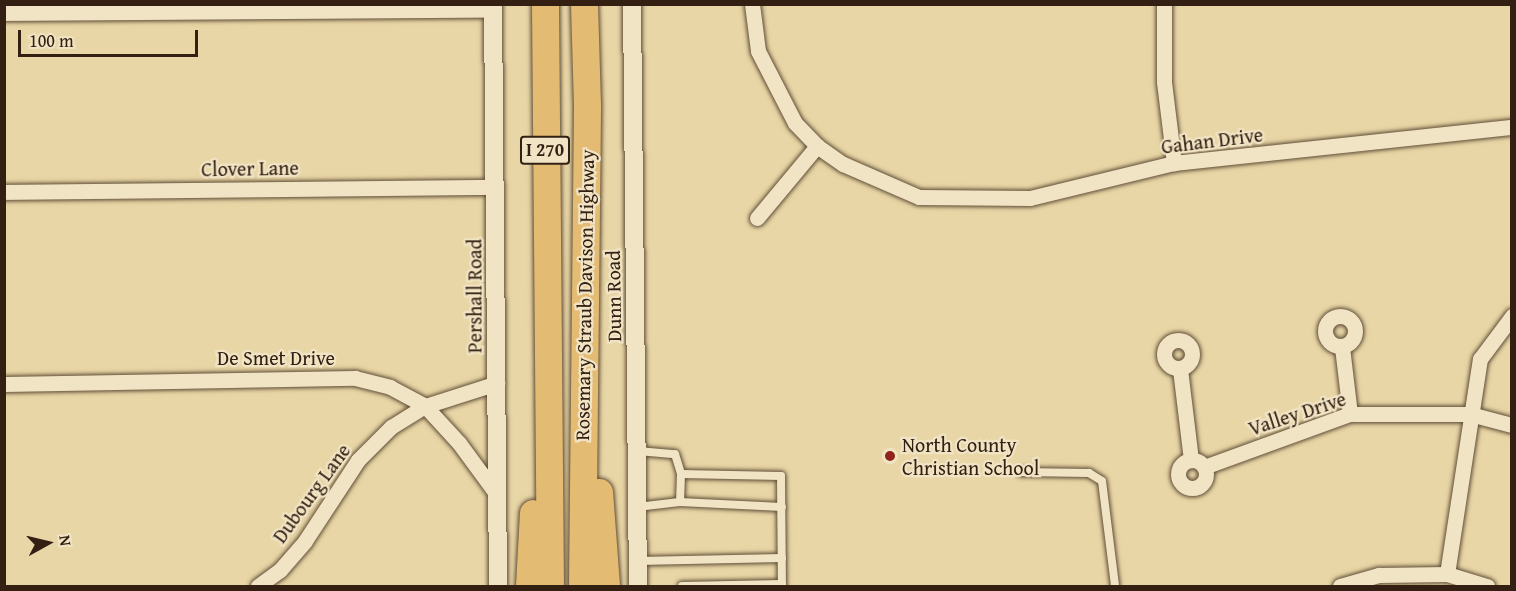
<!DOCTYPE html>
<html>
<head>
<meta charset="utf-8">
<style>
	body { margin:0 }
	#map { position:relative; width:1516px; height:591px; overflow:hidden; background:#e9d6a6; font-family:"Gentium Book Plus",serif }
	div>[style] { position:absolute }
	.roads { filter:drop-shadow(0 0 2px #604e37) drop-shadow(0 0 2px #604e37) }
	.service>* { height:8px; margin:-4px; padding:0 4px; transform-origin:4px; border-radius:4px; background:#f1e4c5 }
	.minor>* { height:15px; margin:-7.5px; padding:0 7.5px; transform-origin:7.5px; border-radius:7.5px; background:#f1e4c5 }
	.minor>.ring { margin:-7.5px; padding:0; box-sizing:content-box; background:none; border:15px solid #f1e4c5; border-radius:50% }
	.tertiary>* { height:18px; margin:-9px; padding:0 9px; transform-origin:9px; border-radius:9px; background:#f1e4c5 }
	.motorway>* { height:27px; margin:-13.5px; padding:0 13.5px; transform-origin:13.5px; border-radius:13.5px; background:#e4bb73 }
	.dots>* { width:16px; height:16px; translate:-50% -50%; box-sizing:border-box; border:3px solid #f1e4c5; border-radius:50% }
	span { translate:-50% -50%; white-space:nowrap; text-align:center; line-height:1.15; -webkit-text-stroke:4.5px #f1e4c5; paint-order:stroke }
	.shield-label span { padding:2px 4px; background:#f1e4c5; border:2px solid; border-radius:4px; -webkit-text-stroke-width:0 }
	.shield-label { font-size:18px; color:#332012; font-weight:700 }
	.street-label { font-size:20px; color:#332012 }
	.poi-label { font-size:20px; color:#332012 }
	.left { translate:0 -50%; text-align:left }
	.frame { position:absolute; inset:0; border:6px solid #332012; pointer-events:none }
	.north { position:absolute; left:18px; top:513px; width:60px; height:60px; -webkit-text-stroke:4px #f1e4c5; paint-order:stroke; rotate:82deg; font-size:16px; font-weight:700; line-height:24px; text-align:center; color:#332012 }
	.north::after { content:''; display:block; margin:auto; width:21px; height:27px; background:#332012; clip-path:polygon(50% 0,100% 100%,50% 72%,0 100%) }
	.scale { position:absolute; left:18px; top:30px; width:180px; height:27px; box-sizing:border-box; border:3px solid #332012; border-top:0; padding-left:8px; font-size:18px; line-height:21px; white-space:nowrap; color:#332012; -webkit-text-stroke:4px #f1e4c5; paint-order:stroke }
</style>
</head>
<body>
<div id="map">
	<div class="roads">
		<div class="service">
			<i style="left:638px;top:451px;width:37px;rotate:5deg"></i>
			<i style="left:675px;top:454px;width:21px;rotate:73deg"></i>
			<i style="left:681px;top:474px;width:28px;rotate:92deg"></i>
			<i style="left:1021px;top:472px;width:68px;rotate:0.8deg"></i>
			<i style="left:1089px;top:473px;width:15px;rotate:32deg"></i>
			<i style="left:1102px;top:481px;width:106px;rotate:82.9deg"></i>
			<i style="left:681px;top:474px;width:100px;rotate:1.1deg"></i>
			<i style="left:781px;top:476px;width:110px;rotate:89.5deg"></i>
			<i style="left:637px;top:507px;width:43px;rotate:-6.6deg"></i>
			<i style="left:680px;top:502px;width:102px;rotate:2.8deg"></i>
			<i style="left:638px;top:561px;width:144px;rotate:-1.2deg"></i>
			<i style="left:682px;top:586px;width:100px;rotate:-1.1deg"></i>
		</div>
		<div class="minor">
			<i style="left:752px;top:4px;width:47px;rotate:82.7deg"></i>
			<i style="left:758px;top:51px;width:81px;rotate:62.8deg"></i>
			<i style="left:795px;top:123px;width:32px;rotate:46deg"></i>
			<i style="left:817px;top:146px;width:32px;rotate:35deg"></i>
			<i style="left:843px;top:164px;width:83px;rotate:23.5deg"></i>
			<i style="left:919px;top:197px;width:111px;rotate:0.5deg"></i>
			<i style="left:1030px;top:198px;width:148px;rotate:-13.7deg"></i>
			<i style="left:1174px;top:163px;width:340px;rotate:-6.1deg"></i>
			<i style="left:1164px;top:4px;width:78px;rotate:90deg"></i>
			<i style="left:1164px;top:82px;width:82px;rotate:83deg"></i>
			<i style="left:4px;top:13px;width:490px;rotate:-0.4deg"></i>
			<i style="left:4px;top:192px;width:491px;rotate:-0.6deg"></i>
			<i style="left:757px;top:218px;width:94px;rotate:-50.2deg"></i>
			<i class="ring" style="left:1325px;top:316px;width:15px;height:15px"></i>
			<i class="ring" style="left:1164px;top:340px;width:13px;height:13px"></i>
			<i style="left:1342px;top:347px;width:67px;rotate:83.2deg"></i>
			<i style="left:1180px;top:369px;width:92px;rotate:83.1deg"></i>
			<i style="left:4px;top:384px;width:351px;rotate:-1deg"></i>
			<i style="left:355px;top:378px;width:36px;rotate:14deg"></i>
			<i style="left:390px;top:387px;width:40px;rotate:28deg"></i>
			<i style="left:425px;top:406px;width:50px;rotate:47.4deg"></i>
			<i style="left:459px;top:443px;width:66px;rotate:53.7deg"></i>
			<i class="ring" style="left:1178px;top:460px;width:13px;height:13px"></i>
			<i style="left:1204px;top:467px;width:155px;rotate:-20deg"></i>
			<i style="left:1350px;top:414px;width:120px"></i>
			<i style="left:1470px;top:414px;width:43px;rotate:14.7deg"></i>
			<i style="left:1447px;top:574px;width:218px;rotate:-81.3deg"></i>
			<i style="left:1480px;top:359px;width:54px;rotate:-53.3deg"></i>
			<i style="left:258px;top:586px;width:27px;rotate:-36deg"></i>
			<i style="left:280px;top:570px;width:38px;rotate:-49deg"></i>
			<i style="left:305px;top:541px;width:97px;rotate:-56.8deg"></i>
			<i style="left:358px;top:460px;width:47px;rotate:-45deg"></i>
			<i style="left:391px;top:427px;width:40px;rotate:-32deg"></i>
			<i style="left:425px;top:406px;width:76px;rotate:-17.7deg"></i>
			<i style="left:1340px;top:586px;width:41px;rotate:-15.8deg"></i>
			<i style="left:1379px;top:575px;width:68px;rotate:-0.8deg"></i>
			<i style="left:1447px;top:574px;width:42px;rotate:16.7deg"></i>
		</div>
		<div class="tertiary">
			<i style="left:493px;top:4px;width:582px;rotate:89.51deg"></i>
			<i style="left:632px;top:4px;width:582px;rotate:89.41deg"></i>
		</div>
		<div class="motorway">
			<i style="left:545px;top:4px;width:582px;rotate:89.51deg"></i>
			<i style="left:599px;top:492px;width:94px;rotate:85.7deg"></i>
			<i style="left:529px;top:586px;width:73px;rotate:-86.9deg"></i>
			<i style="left:582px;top:586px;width:481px;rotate:-89.4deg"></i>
			<i style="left:587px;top:105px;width:101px;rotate:-91.7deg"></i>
		</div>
	</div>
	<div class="dots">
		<i style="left:890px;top:456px;background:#8f2418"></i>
	</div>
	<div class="shield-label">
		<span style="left:545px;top:150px">I 270</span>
	</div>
	<div class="street-label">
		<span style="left:1212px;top:140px;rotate:-7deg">Gahan Drive</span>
		<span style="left:250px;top:168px;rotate:-1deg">Clover Lane</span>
		<span style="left:584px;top:295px;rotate:-89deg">Rosemary Straub Davison Highway</span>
		<span style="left:474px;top:296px;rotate:-90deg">Pershall Road</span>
		<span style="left:613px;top:296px;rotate:-91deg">Dunn Road</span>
		<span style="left:276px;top:357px">De Smet Drive</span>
		<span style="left:1297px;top:413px;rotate:-18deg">Valley Drive</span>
		<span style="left:311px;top:493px;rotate:-54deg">Dubourg Lane</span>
	</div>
	<div class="poi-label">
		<span class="left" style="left:902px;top:456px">North County<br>Christian School</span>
	</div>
	<div class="frame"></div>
	<div class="north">N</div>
	<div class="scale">100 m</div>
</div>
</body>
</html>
